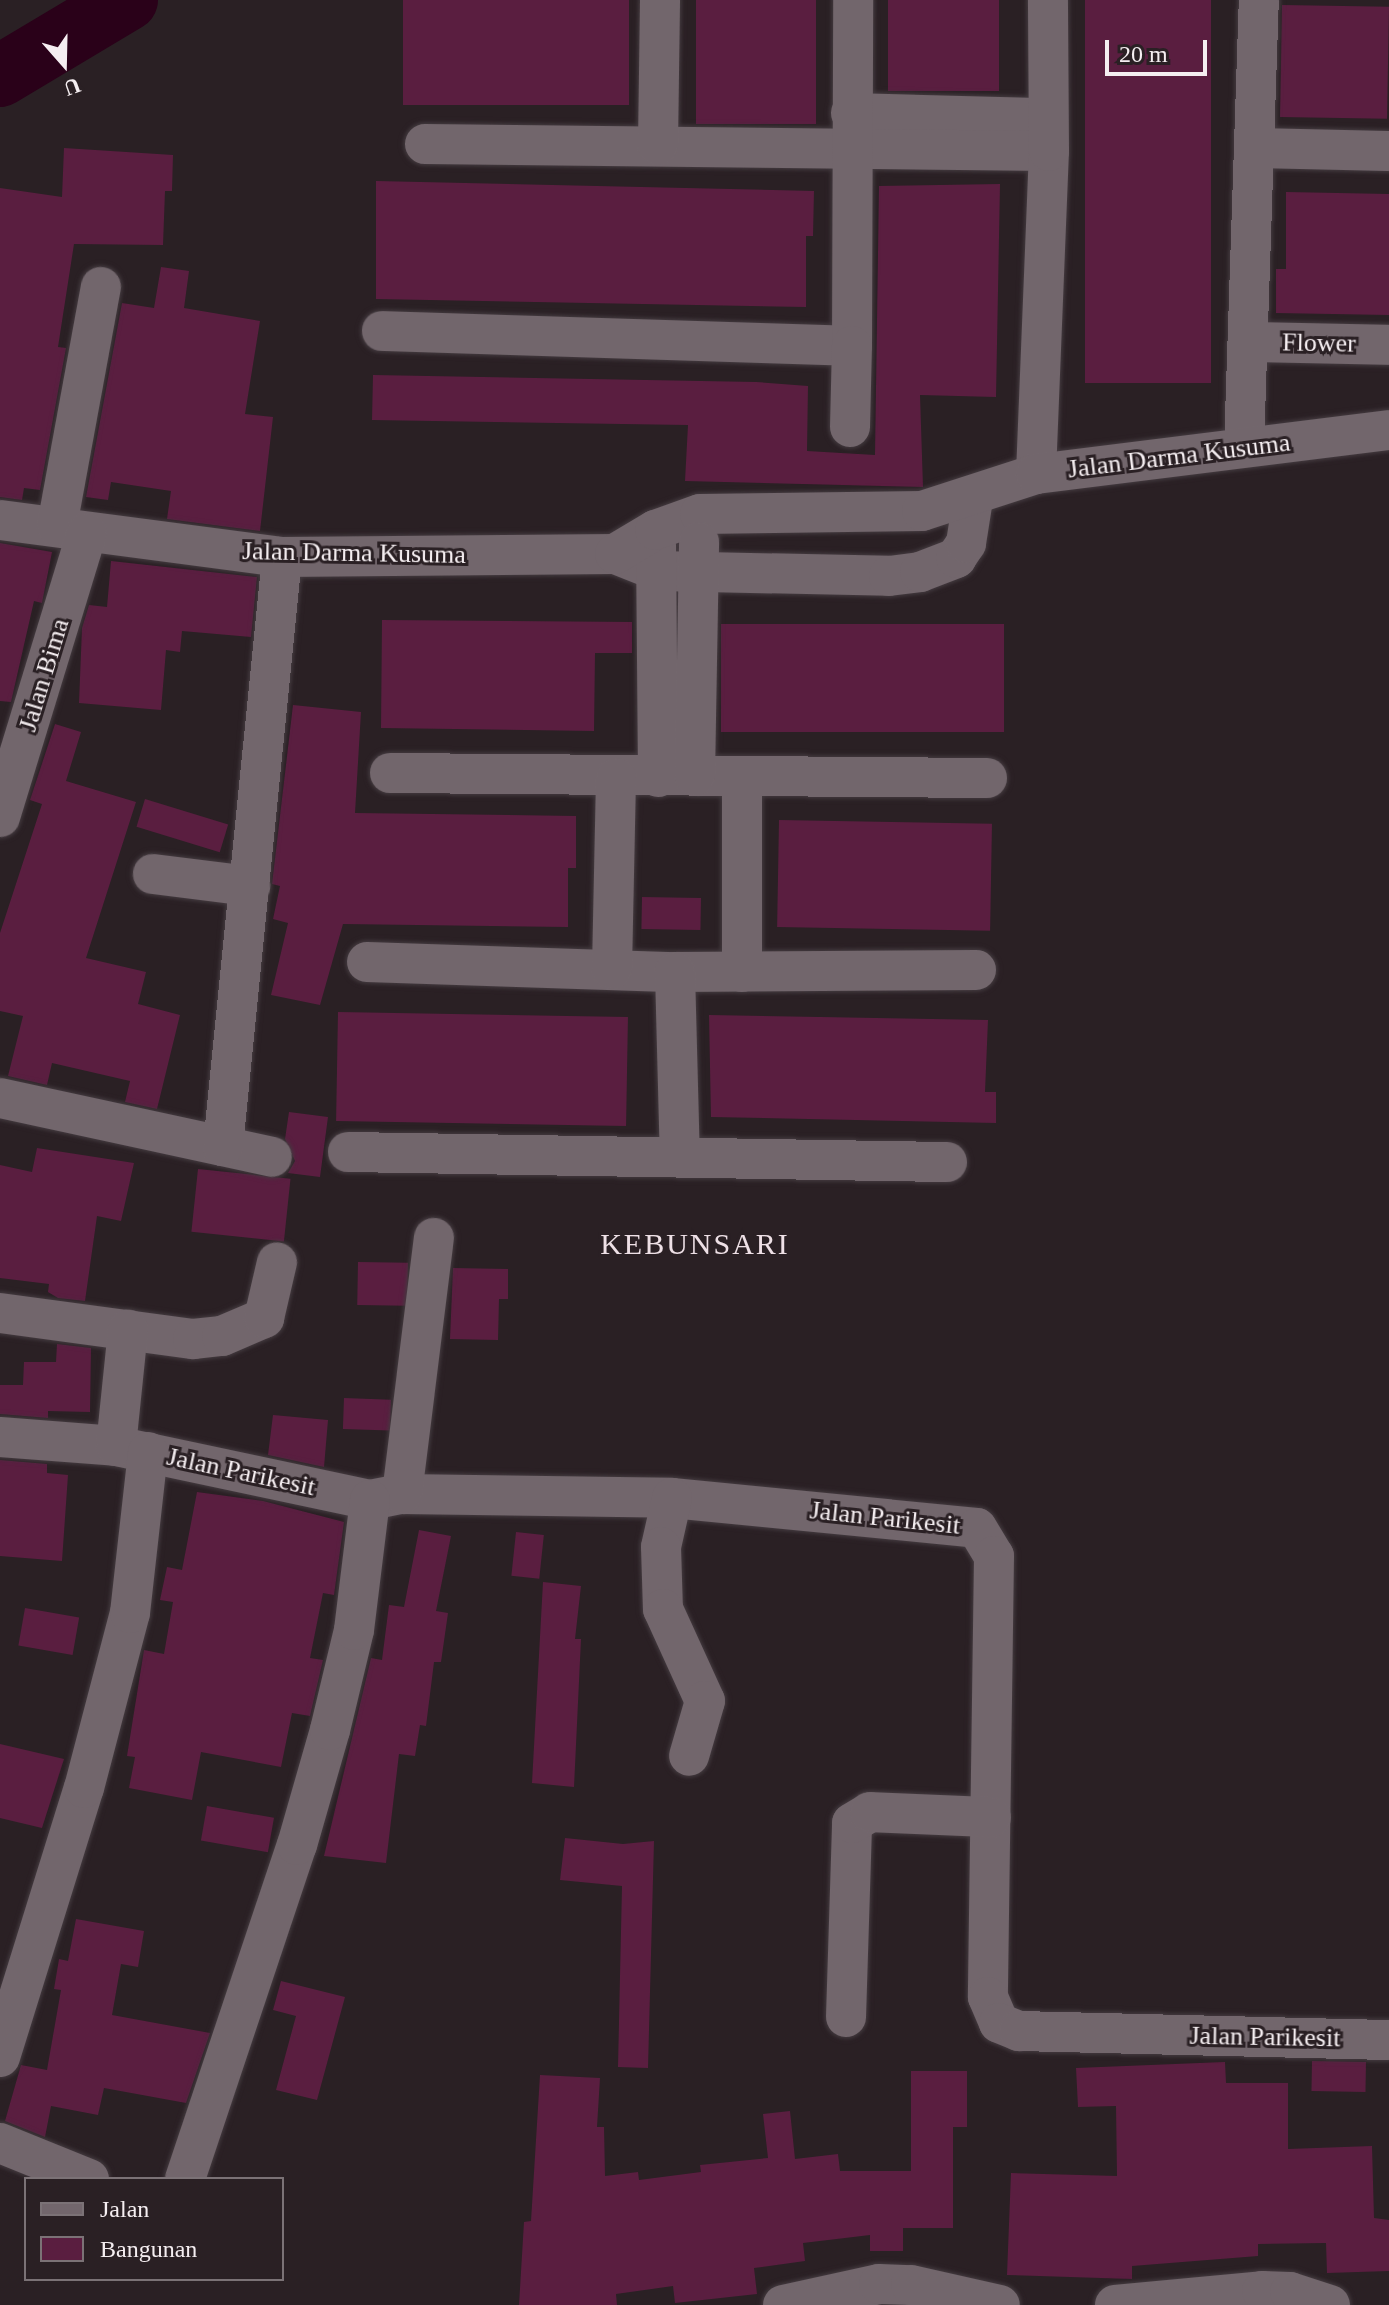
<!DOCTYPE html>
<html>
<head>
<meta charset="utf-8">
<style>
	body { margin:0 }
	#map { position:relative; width:1389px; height:2305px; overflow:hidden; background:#2a2024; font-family:Georgia,serif }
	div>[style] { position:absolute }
	.river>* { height:62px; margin:-31px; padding:0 31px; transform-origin:31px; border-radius:31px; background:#2a0119 }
	.building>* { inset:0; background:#5a1e40; transform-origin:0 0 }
	.roads { filter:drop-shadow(0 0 2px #443b40) drop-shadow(0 0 2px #443b40) }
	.street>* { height:40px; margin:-20px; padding:0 20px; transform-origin:20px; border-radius:20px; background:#72666c }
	span { translate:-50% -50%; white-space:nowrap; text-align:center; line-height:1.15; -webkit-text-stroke:6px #2a2024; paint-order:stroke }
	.street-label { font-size:26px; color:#f5eef1 }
	.quarter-label { font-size:30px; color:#eee0e6; letter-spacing:2px }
	.legend { position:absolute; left:24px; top:2177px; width:260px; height:104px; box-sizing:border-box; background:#2a2024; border:2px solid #7b7276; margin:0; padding:10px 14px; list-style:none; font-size:24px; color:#f5eef1 }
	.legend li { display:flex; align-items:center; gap:16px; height:40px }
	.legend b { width:40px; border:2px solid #7b7276 }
	.north { position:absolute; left:24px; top:24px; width:80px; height:80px; -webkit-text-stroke:6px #2a2024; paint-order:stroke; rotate:160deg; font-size:22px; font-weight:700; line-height:32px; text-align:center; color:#f5eef1 }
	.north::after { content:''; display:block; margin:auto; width:28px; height:36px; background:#f5eef1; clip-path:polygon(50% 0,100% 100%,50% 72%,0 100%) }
	.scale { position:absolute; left:1105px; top:40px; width:102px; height:36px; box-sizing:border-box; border:4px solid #f5eef1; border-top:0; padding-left:10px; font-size:24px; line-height:28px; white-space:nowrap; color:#f5eef1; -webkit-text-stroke:6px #2a2024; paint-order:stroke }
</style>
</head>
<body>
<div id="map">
	<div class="river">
		<i style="left:0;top:76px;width:148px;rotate:-30.9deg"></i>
	</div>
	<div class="building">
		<i style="left:403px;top:0;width:226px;height:105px"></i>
		<i style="left:696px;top:0;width:120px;height:124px"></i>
		<i style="left:888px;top:0;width:111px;height:91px"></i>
		<i style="left:1085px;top:0;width:126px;height:383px"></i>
		<i style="left:1282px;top:5px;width:107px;height:112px;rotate:1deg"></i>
		<i style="clip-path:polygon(64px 148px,173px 155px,172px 191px,165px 191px,163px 245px,74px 244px,58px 347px,66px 348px,40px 490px,24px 488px,22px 500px,0 497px,0 188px,62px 197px)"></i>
		<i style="clip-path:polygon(376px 181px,814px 191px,813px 236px,806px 236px,806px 307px,376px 299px)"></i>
		<i style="clip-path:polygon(1000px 184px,996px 397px,920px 395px,923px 487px,685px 481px,688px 425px,372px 420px,373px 375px,756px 382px,808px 386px,807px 451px,875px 455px,879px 186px)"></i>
		<i style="clip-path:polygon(1286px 192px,1389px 194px,1389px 315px,1276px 313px,1276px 269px,1286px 269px)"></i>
		<i style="clip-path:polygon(161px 267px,189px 271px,184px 308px,260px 321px,245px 414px,273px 417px,260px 531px,167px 519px,171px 491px,111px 482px,108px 500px,86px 497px,122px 303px,154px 308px)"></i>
		<i style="clip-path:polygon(0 543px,52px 552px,42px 603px,34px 601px,11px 702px,0 701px)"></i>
		<i style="clip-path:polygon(111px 561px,257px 577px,251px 637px,182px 631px,180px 652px,166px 650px,161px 710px,79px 703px,82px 628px,89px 605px,107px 607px)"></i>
		<i style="clip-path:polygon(382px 620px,632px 622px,632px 653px,595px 653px,594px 731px,381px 728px)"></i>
		<i style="left:721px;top:624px;width:283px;height:108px"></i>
		<i style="clip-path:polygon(293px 705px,361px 712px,355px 813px,576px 816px,576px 868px,568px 868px,568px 927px,343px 924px,320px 1005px,271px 995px,288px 923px,273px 919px,280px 886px,272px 884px)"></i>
		<i style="clip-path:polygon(55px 724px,81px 732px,66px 781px,136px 802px,86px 958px,146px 972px,138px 1004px,180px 1015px,157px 1109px,125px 1102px,130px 1081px,52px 1063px,47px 1085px,8px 1076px,23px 1016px,0 1011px,0 933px,42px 804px,30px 800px)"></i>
		<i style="left:145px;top:799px;width:87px;height:29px;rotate:17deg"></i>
		<i style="left:779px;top:820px;width:213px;height:107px;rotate:1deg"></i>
		<i style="left:642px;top:897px;width:59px;height:32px;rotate:1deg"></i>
		<i style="left:338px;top:1012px;width:290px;height:109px;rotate:1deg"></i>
		<i style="clip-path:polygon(709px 1015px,988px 1020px,985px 1092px,996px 1092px,996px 1123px,711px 1117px)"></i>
		<i style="clip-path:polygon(289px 1112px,328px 1117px,320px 1177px,288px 1173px,295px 1161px,285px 1139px)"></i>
		<i style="clip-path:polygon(37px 1148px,134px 1163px,121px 1221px,97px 1216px,85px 1301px,58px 1298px,48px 1292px,49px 1284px,0 1278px,0 1165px,32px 1172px)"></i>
		<i style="left:198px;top:1169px;width:93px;height:63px;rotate:6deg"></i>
		<i style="left:358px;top:1262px;width:50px;height:43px;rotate:1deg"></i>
		<i style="clip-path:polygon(453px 1268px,508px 1269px,508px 1299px,499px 1299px,498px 1340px,450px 1339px)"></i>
		<i style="clip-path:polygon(57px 1344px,91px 1348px,90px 1412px,48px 1411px,48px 1418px,0 1414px,0 1385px,23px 1385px,24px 1362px,56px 1362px)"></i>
		<i style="left:344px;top:1398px;width:47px;height:31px;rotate:2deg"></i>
		<i style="clip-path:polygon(273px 1415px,328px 1420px,324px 1467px,268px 1455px)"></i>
		<i style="clip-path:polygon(0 1460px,47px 1464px,47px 1473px,68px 1475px,62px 1561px,0 1556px)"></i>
		<i style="clip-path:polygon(197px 1492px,263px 1501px,344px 1522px,334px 1595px,323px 1593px,310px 1658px,323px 1660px,310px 1716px,292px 1713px,281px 1767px,201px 1752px,192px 1800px,129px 1788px,135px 1757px,127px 1756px,144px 1650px,164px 1654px,173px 1602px,160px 1600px,167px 1567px,182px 1570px)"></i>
		<i style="clip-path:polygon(419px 1530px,451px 1536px,436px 1611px,448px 1613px,441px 1662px,434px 1662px,426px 1726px,420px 1725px,415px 1756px,399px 1754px,386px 1863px,324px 1856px,371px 1658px,382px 1660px,389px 1605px,404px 1607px)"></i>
		<i style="left:516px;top:1532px;width:28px;height:44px;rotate:6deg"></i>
		<i style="clip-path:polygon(543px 1582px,581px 1586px,575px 1639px,581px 1639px,574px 1787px,532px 1783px)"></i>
		<i style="left:25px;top:1608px;width:55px;height:38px;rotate:10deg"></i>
		<i style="clip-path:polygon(0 1744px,64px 1759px,42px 1828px,0 1818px)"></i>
		<i style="left:207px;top:1806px;width:68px;height:35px;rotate:10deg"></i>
		<i style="clip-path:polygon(565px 1838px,623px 1844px,654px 1841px,648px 2068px,618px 2067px,622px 1886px,560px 1880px)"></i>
		<i style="clip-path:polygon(76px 1919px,144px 1931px,138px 1967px,121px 1964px,112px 2015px,210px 2033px,186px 2103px,104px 2088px,98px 2115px,51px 2106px,45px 2137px,5px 2121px,21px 2065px,47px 2070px,61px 1990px,54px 1989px,59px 1959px,68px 1961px)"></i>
		<i style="clip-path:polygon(281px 1981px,345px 1997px,317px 2100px,276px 2090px,296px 2016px,273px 2010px)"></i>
		<i style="left:1312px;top:2061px;width:54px;height:30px;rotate:1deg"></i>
		<i style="clip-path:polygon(1225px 2062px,1226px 2083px,1288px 2083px,1288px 2149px,1372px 2146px,1374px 2218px,1389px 2220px,1389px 2271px,1327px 2273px,1326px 2243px,1258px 2244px,1258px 2256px,1132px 2266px,1132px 2279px,1007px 2275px,1011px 2173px,1117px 2176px,1116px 2106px,1078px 2107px,1076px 2068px)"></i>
		<i style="clip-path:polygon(911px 2071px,967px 2071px,967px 2127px,953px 2127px,953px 2228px,903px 2228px,903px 2251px,870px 2251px,870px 2235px,803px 2243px,805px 2261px,754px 2268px,757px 2294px,675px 2303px,673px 2286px,616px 2294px,617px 2305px,519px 2305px,524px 2222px,531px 2221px,540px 2075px,600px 2078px,597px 2127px,604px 2127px,605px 2176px,638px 2172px,639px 2180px,701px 2172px,700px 2165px,768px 2158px,763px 2114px,790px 2111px,795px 2159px,838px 2154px,840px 2171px,911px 2171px)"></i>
	</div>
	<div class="roads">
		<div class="street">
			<i style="left:851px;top:113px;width:197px;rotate:1.5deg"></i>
			<i style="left:425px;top:144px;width:624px;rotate:0.64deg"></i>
			<i style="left:658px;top:145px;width:145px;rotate:-89.2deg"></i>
			<i style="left:1255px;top:148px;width:134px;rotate:1.3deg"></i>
			<i style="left:382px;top:331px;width:470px;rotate:1.8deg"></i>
			<i style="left:852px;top:346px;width:346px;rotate:-89.8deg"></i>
			<i style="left:1249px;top:342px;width:140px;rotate:1.2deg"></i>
			<i style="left:850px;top:427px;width:81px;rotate:-88.6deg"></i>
			<i style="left:1244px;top:447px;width:447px;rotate:-88.1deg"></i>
			<i style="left:1036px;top:474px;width:323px;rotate:-87.7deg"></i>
			<i style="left:1049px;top:151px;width:151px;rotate:-90.4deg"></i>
			<i style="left:0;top:520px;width:284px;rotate:7.5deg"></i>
			<i style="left:282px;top:557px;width:333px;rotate:-0.5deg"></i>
			<i style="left:615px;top:554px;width:46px;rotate:21.6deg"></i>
			<i style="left:658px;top:571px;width:231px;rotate:1.2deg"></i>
			<i style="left:889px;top:576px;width:31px;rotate:-7deg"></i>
			<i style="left:920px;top:572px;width:39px;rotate:-21deg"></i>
			<i style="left:956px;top:558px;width:18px;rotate:-56deg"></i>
			<i style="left:966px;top:543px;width:45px;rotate:-81deg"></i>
			<i style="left:57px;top:526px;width:243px;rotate:-79.6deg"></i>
			<i style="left:656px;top:545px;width:232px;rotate:89.5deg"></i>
			<i style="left:615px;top:554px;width:47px;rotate:-31deg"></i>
			<i style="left:655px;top:530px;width:48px;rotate:-19.6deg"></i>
			<i style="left:700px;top:514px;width:222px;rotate:-0.8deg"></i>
			<i style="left:922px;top:511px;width:120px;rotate:-18deg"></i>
			<i style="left:1036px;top:474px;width:356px;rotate:-7.1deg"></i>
			<i style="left:390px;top:773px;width:597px;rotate:0.48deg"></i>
			<i style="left:695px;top:776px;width:234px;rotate:-89deg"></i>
			<i style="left:0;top:817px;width:297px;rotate:-73deg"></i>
			<i style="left:153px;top:874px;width:98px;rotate:7.1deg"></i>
			<i style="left:367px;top:962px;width:308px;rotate:1.9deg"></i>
			<i style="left:675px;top:972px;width:301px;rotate:-0.4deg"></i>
			<i style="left:612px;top:969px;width:191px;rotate:-88.8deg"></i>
			<i style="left:675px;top:972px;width:185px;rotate:88.5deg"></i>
			<i style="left:742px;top:972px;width:195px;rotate:-90deg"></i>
			<i style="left:0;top:1098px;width:278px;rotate:12.2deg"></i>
			<i style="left:223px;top:1146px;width:592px;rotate:-84.28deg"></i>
			<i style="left:348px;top:1152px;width:599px;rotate:0.96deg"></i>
			<i style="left:0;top:1313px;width:195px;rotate:7.7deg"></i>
			<i style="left:193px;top:1339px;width:29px;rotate:-6deg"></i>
			<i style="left:222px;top:1336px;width:46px;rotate:-23.2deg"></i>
			<i style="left:264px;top:1318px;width:57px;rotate:-76.9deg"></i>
			<i style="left:0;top:1437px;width:116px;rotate:4.4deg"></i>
			<i style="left:116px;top:1446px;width:260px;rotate:12deg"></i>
			<i style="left:370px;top:1500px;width:33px;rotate:-11deg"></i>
			<i style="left:402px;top:1494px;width:270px;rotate:0.8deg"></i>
			<i style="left:672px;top:1498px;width:306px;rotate:5.6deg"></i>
			<i style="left:977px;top:1528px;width:33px;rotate:59deg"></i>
			<i style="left:994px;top:1556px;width:441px;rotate:90.8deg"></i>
			<i style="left:988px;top:1997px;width:28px;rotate:67deg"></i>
			<i style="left:999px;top:2023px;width:22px;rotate:22deg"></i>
			<i style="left:1019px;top:2031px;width:370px;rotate:1.4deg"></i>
			<i style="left:116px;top:1446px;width:117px;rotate:-84.1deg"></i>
			<i style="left:402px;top:1494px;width:258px;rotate:-82.9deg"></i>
			<i style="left:672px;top:1498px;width:50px;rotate:102.7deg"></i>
			<i style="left:661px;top:1547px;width:62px;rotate:88.2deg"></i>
			<i style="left:663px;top:1609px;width:101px;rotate:65.5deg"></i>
			<i style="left:705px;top:1701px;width:57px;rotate:106.2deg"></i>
			<i style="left:846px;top:2017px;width:194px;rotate:-88.2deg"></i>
			<i style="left:852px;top:1823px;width:21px;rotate:-31deg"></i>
			<i style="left:870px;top:1812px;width:121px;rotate:2.4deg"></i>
			<i style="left:0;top:2057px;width:282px;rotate:-72.7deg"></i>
			<i style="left:84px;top:1788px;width:181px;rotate:-75.3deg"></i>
			<i style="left:130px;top:1613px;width:162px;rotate:-83.6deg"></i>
			<i style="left:0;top:2143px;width:96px;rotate:22deg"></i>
			<i style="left:185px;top:2179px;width:352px;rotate:-71.5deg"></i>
			<i style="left:297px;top:1845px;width:120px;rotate:-74deg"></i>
			<i style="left:330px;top:1730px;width:103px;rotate:-76.5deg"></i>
			<i style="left:354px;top:1630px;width:131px;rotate:-83deg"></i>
			<i style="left:783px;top:2305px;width:98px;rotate:-12.3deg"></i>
			<i style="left:879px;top:2284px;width:32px;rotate:2deg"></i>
			<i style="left:911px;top:2285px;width:91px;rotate:12.7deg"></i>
			<i style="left:1115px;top:2305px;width:148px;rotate:-5.4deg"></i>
			<i style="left:1262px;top:2291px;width:28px;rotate:2deg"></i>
			<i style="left:1290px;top:2292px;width:42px;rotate:18deg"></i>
		</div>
	</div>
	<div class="street-label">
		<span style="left:1319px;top:343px;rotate:1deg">Flower</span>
		<span style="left:1179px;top:456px;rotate:-7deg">Jalan Darma Kusuma</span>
		<span style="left:354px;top:553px;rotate:1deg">Jalan Darma Kusuma</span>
		<span style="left:44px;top:675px;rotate:-73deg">Jalan Bima</span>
		<span style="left:241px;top:1472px;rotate:12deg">Jalan Parikesit</span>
		<span style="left:885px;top:1518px;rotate:6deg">Jalan Parikesit</span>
		<span style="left:1265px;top:2037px;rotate:1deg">Jalan Parikesit</span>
	</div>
	<div class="quarter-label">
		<span style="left:695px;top:1244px">KEBUNSARI</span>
	</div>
	<ul class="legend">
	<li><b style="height:10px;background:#72666c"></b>Jalan</li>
	<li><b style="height:22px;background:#5a1e40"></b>Bangunan</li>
	</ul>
	<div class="north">U</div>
	<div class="scale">20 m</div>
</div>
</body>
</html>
